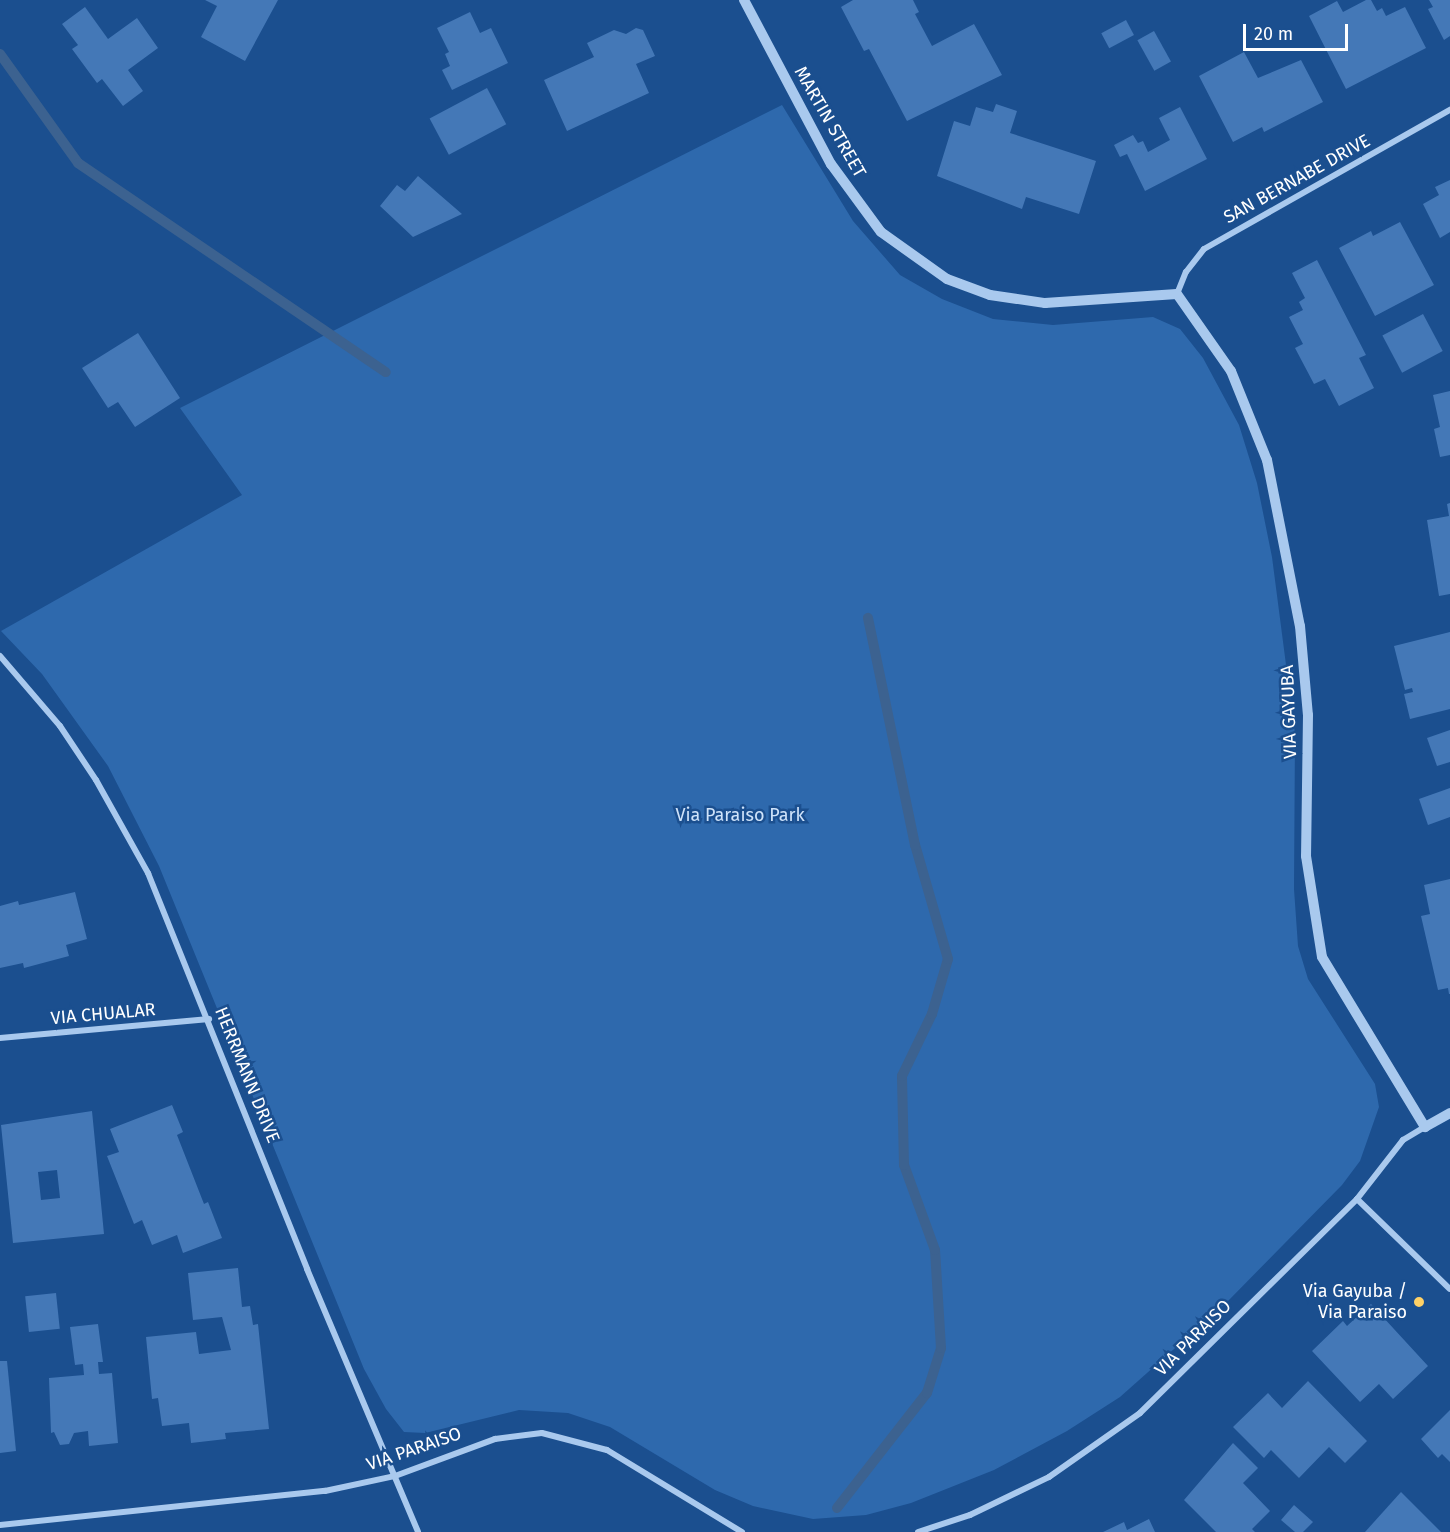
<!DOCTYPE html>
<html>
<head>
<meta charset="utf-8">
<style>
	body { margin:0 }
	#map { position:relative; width:1450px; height:1532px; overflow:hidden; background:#1b4f8f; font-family:"Fira Sans",sans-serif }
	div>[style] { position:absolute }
	.green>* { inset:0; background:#2e69ad }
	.stream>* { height:10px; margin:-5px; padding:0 5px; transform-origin:5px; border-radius:5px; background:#3c6290 }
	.building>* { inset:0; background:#4478b7; transform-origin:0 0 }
	.minor>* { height:6px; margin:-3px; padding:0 3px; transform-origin:3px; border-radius:3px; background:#a9c9ee }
	.tertiary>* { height:10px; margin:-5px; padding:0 5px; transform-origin:5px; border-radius:5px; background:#a9c9ee }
	.dots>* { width:16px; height:16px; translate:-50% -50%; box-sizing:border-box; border:3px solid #1b4f8f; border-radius:50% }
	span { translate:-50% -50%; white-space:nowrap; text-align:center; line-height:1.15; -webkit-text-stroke:5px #1b4f8f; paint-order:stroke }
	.street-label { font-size:18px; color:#fff }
	.park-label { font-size:18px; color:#cfe3fa }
	.poi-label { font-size:18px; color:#fff }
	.right { translate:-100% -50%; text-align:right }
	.scale { position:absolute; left:1243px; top:24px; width:105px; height:27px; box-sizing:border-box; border:3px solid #fff; border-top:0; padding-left:8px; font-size:18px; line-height:21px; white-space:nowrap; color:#fff; -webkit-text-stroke:4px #1b4f8f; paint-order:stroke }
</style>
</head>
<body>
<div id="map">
	<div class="green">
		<i style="clip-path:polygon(782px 105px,853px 221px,900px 275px,942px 299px,993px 319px,1053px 325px,1153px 317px,1180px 329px,1203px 358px,1239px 425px,1257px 483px,1272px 557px,1295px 734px,1294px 889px,1298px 946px,1308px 979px,1375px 1084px,1379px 1107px,1360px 1161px,1342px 1185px,1228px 1301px,1120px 1397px,1067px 1431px,994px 1470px,911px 1503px,866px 1515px,813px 1519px,753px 1506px,715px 1490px,610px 1427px,568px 1413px,519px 1410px,425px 1433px,404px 1432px,386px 1409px,364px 1369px,159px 866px,108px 766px,42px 674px,1px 631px,242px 495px,180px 408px)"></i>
	</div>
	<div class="stream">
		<i style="left:0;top:54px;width:134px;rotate:54.4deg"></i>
		<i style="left:78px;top:163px;width:372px;rotate:34.2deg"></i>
		<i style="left:837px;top:1508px;width:146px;rotate:-52deg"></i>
		<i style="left:927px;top:1393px;width:47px;rotate:-72.7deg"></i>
		<i style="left:941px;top:1348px;width:98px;rotate:-93.5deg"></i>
		<i style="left:935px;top:1250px;width:90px;rotate:-110deg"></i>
		<i style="left:904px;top:1165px;width:89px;rotate:-91.3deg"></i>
		<i style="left:902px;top:1076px;width:69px;rotate:-64.2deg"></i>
		<i style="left:932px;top:1014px;width:57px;rotate:-73.8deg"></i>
		<i style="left:948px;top:959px;width:119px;rotate:-106.1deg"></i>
		<i style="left:915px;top:845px;width:232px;rotate:-101.7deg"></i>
	</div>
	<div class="building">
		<i style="clip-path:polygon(205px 0,278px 0,245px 61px,201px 37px,217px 6px)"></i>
		<i style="clip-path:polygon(853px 0,913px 0,919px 12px,915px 14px,932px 46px,974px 24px,1002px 75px,907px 121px,869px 49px,864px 51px,841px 7px)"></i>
		<i style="clip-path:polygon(1366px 0,1371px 0,1377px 11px,1382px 8px,1386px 16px,1405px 7px,1426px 48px,1346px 89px,1309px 16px,1337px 1px,1343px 12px)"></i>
		<i style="clip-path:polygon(1429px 0,1450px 0,1450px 36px,1444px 40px,1428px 9px,1433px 7px)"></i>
		<i style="clip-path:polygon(85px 7px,108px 39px,137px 18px,158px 48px,128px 70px,143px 91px,123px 106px,102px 79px,97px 83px,72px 49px,78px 45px,62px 24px)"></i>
		<i style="clip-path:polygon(470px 12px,480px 33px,491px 28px,508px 63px,452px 90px,442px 70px,450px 66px,445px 54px,449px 52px,437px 28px)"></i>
		<i style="left:1126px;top:20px;width:17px;height:28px;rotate:62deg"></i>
		<i style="clip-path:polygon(636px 28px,643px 30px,655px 56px,636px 64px,649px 93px,567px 131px,544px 80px,594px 57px,587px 43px,614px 30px,626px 34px)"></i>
		<i style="left:1154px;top:31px;width:35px;height:19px;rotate:61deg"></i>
		<i style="clip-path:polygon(1244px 52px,1258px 78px,1301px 60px,1323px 102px,1264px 132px,1262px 127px,1233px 142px,1199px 76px)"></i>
		<i style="left:487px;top:88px;width:41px;height:65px;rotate:62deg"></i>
		<i style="clip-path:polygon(996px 104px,1017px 111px,1010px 133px,1096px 161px,1079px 214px,1026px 197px,1022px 209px,937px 176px,954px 121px,970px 126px,976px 107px,993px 112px)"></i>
		<i style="clip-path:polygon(1180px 107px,1207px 159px,1145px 191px,1127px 154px,1120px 157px,1114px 145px,1133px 135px,1138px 143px,1143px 141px,1148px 152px,1170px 140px,1159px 118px)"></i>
		<i style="clip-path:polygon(418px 176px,462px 214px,413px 237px,380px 206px,397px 185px,405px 191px)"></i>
		<i style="clip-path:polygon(1450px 180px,1450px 232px,1440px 238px,1423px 204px,1439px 195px,1435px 187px)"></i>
		<i style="clip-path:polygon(1400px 222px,1434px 285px,1375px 316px,1339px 248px,1371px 231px,1373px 236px)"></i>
		<i style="clip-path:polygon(1317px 260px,1366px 355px,1359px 358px,1374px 388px,1339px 406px,1325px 379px,1314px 384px,1295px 348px,1303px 344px,1289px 317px,1303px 310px,1299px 302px,1305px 298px,1292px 273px)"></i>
		<i style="left:1423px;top:314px;width:42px;height:46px;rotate:62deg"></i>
		<i style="clip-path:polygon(138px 333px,180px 398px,135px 427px,118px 402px,108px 408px,82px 368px)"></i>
		<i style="clip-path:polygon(1450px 391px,1450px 455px,1440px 457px,1434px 429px,1440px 427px,1433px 395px)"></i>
		<i style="clip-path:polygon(1450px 503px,1450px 594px,1439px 596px,1427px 520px,1449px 516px,1447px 504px)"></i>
		<i style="clip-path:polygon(1450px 632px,1450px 709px,1410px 719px,1404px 694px,1413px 692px,1412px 688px,1405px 690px,1394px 646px)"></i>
		<i style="clip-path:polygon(1450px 730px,1450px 762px,1437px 766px,1427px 738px)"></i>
		<i style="clip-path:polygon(1450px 788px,1450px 817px,1428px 825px,1419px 799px)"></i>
		<i style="clip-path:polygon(1450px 879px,1450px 994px,1449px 994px,1448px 988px,1438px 990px,1421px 916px,1430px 914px,1424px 885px)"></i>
		<i style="clip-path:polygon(75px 892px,87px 939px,66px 945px,69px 956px,24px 968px,23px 963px,0 968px,0 906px,18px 901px,19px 905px)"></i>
		<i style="clip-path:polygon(172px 1105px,183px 1132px,177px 1135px,204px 1204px,208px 1202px,222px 1238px,183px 1253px,177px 1235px,152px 1245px,142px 1220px,134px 1224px,107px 1156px,119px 1152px,110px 1129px)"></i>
		<i style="clip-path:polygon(evenodd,92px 1111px,104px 1234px,13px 1243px,1px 1125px,92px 1111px,57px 1170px,60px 1198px,41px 1200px,38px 1172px,57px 1170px)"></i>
		<i style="clip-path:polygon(238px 1268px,242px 1307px,250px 1306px,253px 1325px,258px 1324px,269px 1429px,225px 1433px,226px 1439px,191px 1443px,189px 1423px,162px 1426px,158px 1398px,152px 1399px,146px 1337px,196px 1332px,199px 1354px,231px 1350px,222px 1317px,193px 1320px,188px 1273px)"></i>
		<i style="left:56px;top:1293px;width:36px;height:31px;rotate:84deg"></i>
		<i style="clip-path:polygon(1371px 1304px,1428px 1366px,1393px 1399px,1379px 1384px,1360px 1402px,1312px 1351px,1343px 1321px,1347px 1326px)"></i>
		<i style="clip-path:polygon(98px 1324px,103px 1362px,98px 1362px,99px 1374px,112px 1373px,118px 1443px,89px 1446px,88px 1431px,74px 1433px,69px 1444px,60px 1445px,54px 1432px,51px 1433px,49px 1378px,84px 1375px,83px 1364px,75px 1365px,70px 1327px)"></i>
		<i style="clip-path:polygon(0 1361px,7px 1361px,16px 1451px,0 1453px)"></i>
		<i style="clip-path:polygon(1308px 1381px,1367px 1441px,1345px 1463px,1329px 1447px,1299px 1478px,1271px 1450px,1264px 1458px,1233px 1427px,1268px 1393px,1282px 1408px)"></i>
		<i style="clip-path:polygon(1450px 1410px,1450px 1462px,1442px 1454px,1438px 1458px,1421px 1439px)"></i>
		<i style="clip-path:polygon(1233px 1443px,1258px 1468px,1243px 1483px,1270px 1511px,1252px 1529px,1255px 1532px,1216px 1532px,1184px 1500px)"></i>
		<i style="clip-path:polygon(1401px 1492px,1441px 1532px,1365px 1532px)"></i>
		<i style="clip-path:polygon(1294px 1505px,1313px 1522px,1303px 1532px,1295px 1532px,1281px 1520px)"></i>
		<i style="clip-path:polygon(1149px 1519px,1155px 1532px,1103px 1532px,1124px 1522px,1127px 1530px)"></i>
	</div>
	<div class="minor">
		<i style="left:1177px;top:294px;width:24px;rotate:-68deg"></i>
		<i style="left:1186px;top:272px;width:29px;rotate:-52deg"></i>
		<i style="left:1204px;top:249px;width:283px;rotate:-29.5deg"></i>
		<i style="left:0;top:656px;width:92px;rotate:49.4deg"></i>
		<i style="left:60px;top:726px;width:65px;rotate:56.3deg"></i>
		<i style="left:96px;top:780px;width:107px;rotate:60.8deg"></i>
		<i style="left:148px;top:873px;width:427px;rotate:68.1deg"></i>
		<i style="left:307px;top:1269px;width:285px;rotate:67.1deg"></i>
		<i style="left:0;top:1038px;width:210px;rotate:-5.2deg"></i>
		<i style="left:1357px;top:1199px;width:129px;rotate:44.1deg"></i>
		<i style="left:0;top:1525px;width:327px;rotate:-6deg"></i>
		<i style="left:325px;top:1491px;width:72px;rotate:-12.1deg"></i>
		<i style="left:395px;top:1476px;width:107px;rotate:-20.3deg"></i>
		<i style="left:495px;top:1439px;width:47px;rotate:-7.3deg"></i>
		<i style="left:542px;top:1433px;width:67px;rotate:14.7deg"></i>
		<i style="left:607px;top:1450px;width:158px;rotate:31.3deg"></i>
		<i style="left:918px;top:1532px;width:55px;rotate:-18.1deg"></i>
		<i style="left:970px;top:1515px;width:88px;rotate:-25.7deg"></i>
		<i style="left:1049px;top:1477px;width:111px;rotate:-35.1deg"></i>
		<i style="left:1140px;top:1413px;width:305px;rotate:-44.6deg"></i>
		<i style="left:1357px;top:1199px;width:75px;rotate:-52.1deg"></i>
		<i style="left:1403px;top:1140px;width:26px;rotate:-31deg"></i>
	</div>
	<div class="tertiary">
		<i style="left:744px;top:0;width:186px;rotate:62.1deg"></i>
		<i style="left:831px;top:164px;width:84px;rotate:53.7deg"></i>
		<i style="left:881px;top:232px;width:81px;rotate:35.5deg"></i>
		<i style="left:947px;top:279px;width:46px;rotate:20.4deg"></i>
		<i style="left:990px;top:295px;width:56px;rotate:8.3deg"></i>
		<i style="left:1045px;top:303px;width:132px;rotate:-3.9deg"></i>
		<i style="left:1177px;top:294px;width:94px;rotate:55deg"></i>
		<i style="left:1231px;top:371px;width:96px;rotate:68deg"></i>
		<i style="left:1267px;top:460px;width:169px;rotate:78.8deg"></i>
		<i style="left:1300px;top:626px;width:89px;rotate:84.9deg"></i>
		<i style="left:1308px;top:715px;width:141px;rotate:90.8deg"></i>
		<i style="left:1306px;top:856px;width:102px;rotate:81deg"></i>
		<i style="left:1322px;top:957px;width:199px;rotate:58.8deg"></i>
		<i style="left:1425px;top:1127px;width:29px;rotate:-29deg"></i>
	</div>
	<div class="dots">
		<i style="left:1419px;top:1302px;background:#ffd166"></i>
	</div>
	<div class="street-label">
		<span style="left:830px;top:122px;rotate:60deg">MARTIN STREET</span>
		<span style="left:1297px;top:179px;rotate:-29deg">SAN BERNABE DRIVE</span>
		<span style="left:1289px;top:712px;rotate:-92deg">VIA GAYUBA</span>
		<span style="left:103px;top:1014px;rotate:-5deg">VIA CHUALAR</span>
		<span style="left:247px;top:1075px;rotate:68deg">HERRMANN DRIVE</span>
		<span style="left:1193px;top:1338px;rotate:-45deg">VIA PARAISO</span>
		<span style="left:414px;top:1449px;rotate:-19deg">VIA PARAISO</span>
	</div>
	<div class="park-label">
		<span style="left:740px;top:815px">Via Paraiso Park</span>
	</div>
	<div class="poi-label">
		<span class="right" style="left:1407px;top:1302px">Via Gayuba /<br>Via Paraiso</span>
	</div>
	<div class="scale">20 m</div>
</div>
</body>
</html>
